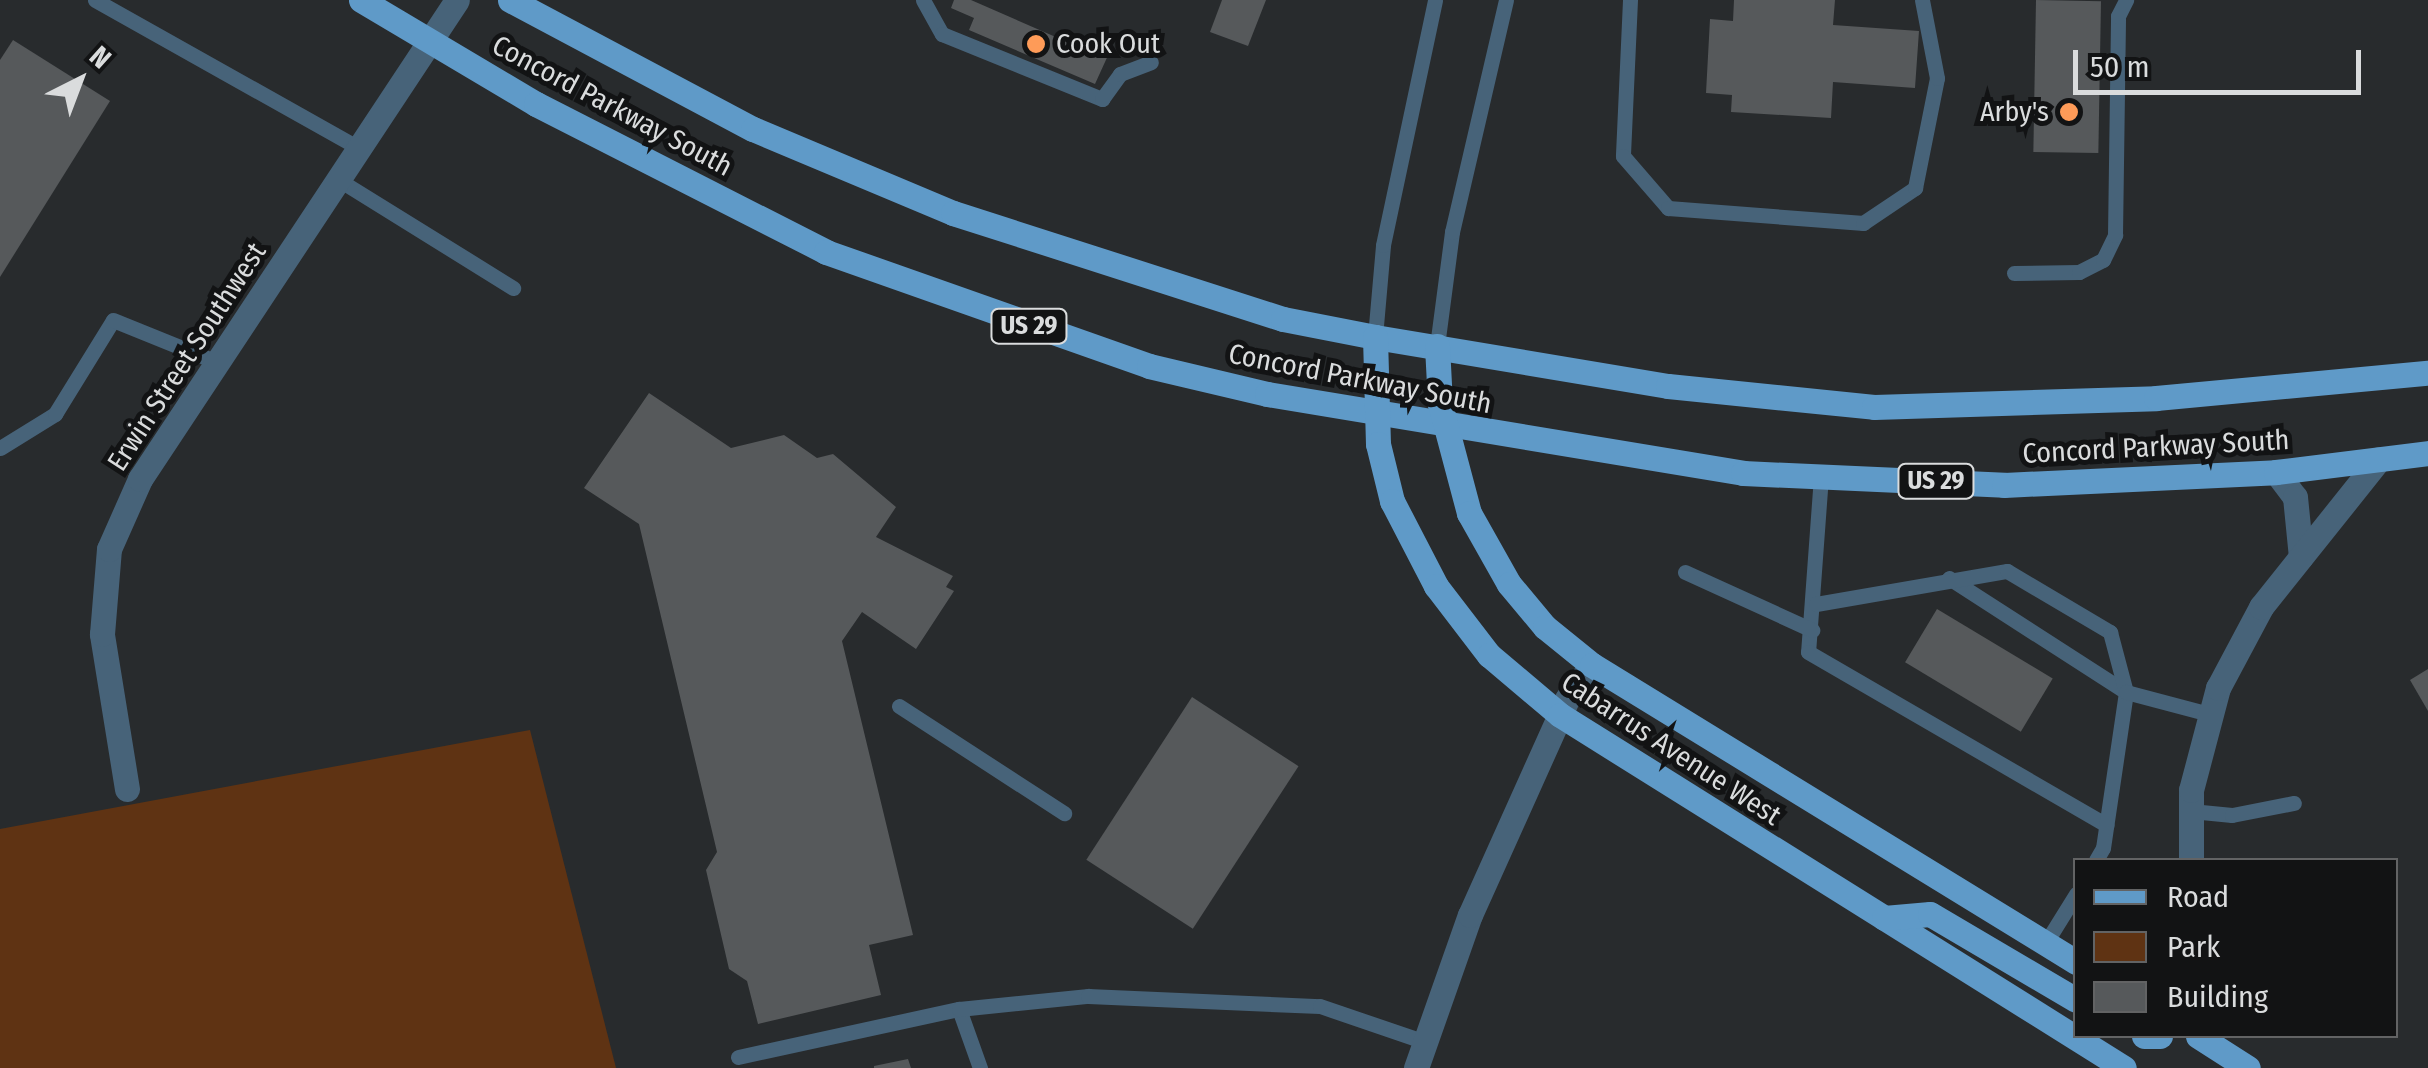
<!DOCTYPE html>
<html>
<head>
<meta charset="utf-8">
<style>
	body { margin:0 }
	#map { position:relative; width:2428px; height:1068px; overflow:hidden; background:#282b2d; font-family:"Fira Sans Condensed",sans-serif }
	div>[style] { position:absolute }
	.green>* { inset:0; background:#5f3313 }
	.building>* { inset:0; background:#56595b; transform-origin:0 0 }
	.service>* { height:15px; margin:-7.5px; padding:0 7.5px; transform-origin:7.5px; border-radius:7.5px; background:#476379 }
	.minor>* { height:25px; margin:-12.5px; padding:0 12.5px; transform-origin:12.5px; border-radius:12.5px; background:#476379 }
	.primary>* { height:25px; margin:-12.5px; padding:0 12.5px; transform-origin:12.5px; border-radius:12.5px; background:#5f9ac8 }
	.dots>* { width:28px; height:28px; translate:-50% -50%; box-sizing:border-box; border:5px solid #121314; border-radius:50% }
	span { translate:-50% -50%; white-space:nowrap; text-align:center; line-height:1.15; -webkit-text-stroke:10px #121314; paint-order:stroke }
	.shield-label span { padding:2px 8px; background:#121314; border:2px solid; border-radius:8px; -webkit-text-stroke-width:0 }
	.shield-label { font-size:25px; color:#dadcdd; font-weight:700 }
	.poi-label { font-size:28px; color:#dadcdd }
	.left { translate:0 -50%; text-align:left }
	.right { translate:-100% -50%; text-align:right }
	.street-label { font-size:28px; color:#dadcdd }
	.legend { position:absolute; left:2073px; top:858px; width:325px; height:180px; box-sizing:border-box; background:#121314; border:2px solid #626364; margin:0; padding:12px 18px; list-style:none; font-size:30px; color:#dadcdd }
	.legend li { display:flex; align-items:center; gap:20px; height:50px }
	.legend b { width:50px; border:2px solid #626364 }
	.north { position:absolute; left:30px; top:30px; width:100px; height:100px; -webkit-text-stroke:8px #121314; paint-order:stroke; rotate:42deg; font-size:28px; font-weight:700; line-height:40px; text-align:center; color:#dadcdd }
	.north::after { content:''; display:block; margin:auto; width:35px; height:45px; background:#dadcdd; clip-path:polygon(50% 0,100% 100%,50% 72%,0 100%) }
	.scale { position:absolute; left:2073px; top:50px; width:288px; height:45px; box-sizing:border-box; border:5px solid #dadcdd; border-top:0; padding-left:12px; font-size:30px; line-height:35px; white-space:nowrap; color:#dadcdd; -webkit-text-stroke:8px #121314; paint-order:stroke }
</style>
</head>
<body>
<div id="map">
	<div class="green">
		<i style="clip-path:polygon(530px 730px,616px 1068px,0 1068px,0 829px)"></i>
	</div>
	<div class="building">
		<i style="clip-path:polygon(954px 0,971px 0,1081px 48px,1085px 40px,1110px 51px,1095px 84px,969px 30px,974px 18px,951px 8px)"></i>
		<i style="clip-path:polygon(1222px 0,1266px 0,1248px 46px,1210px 32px)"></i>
		<i style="clip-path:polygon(1734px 0,1835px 0,1833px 25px,1919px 31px,1915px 88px,1833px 82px,1831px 118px,1731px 112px,1732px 95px,1706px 93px,1710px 19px,1733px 21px)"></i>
		<i style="left:2036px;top:0;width:65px;height:152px;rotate:1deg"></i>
		<i style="clip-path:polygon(13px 40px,110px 101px,0 277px,0 60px)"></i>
		<i style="clip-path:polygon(649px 393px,731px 448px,784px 435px,817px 458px,833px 454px,896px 507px,876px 537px,953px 576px,946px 587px,954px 591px,916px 649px,862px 612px,842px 641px,913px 935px,869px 945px,881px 995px,758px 1024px,747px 981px,729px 969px,706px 870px,717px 852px,639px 524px,584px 488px)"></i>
		<i style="left:1937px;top:609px;width:135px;height:62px;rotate:31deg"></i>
		<i style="clip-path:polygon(2428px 669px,2428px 711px,2410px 680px)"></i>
		<i style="left:1192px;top:697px;width:127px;height:194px;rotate:33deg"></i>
		<i style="clip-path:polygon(908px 1059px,911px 1068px,874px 1068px,874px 1066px)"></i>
	</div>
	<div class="service">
		<i style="left:95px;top:0;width:304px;rotate:29.3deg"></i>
		<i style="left:923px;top:0;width:39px;rotate:61deg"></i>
		<i style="left:942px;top:34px;width:173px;rotate:22.1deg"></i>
		<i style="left:1102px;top:99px;width:31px;rotate:-54deg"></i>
		<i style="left:1120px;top:74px;width:33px;rotate:-21deg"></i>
		<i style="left:1630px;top:0;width:156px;rotate:92.6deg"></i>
		<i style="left:1623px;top:156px;width:69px;rotate:49.1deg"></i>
		<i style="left:1668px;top:208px;width:196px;rotate:4.4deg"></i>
		<i style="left:1863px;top:223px;width:63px;rotate:-33.9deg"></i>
		<i style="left:1915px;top:188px;width:112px;rotate:-78.7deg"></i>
		<i style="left:1937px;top:78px;width:79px;rotate:-100.9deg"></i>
		<i style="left:339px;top:180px;width:205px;rotate:31.8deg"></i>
		<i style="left:2014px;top:273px;width:65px;rotate:-0.9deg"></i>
		<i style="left:2079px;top:272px;width:27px;rotate:-27deg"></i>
		<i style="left:2103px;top:260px;width:28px;rotate:-64deg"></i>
		<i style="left:2115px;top:235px;width:219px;rotate:-89.2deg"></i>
		<i style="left:2118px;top:16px;width:18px;rotate:-63deg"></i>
		<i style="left:1375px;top:337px;width:92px;rotate:-85deg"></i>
		<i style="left:1383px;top:245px;width:250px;rotate:-78deg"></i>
		<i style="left:1437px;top:346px;width:115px;rotate:-82.5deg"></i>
		<i style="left:1452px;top:232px;width:238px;rotate:-76.9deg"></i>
		<i style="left:0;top:448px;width:65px;rotate:-31.7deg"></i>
		<i style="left:55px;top:414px;width:110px;rotate:-58.3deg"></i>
		<i style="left:113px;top:320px;width:112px;rotate:22deg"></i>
		<i style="left:1821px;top:476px;width:176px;rotate:94.2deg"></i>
		<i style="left:1808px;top:652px;width:345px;rotate:30.1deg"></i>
		<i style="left:1685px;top:572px;width:140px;rotate:24.5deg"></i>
		<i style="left:1949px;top:578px;width:211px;rotate:32.8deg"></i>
		<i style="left:1816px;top:604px;width:194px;rotate:-9.8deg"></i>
		<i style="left:2007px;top:571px;width:120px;rotate:30.6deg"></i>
		<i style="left:2110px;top:632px;width:62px;rotate:75.1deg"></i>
		<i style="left:899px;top:706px;width:197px;rotate:33deg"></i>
		<i style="left:2191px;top:811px;width:41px;rotate:5.6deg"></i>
		<i style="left:2232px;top:815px;width:63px;rotate:-11deg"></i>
		<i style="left:2096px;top:860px;width:14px;rotate:-60deg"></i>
		<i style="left:2103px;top:848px;width:158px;rotate:-81.6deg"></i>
		<i style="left:2126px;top:692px;width:86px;rotate:14.8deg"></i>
		<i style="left:2045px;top:944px;width:59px;rotate:-58.2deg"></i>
		<i style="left:959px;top:1009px;width:63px;rotate:70.4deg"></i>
		<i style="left:738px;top:1057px;width:226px;rotate:-12.3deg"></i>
		<i style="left:959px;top:1009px;width:130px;rotate:-5.8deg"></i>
		<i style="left:1088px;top:996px;width:232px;rotate:2.5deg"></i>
		<i style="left:1320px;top:1006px;width:111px;rotate:18.9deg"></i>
	</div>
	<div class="minor">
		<i style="left:2276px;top:472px;width:31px;rotate:53deg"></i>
		<i style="left:2295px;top:497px;width:60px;rotate:84.3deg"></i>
		<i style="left:127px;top:789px;width:157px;rotate:-99.2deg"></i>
		<i style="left:102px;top:634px;width:85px;rotate:-85.3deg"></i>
		<i style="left:109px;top:549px;width:77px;rotate:-66.1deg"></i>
		<i style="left:140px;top:479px;width:574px;rotate:-56.5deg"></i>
		<i style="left:2191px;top:860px;width:70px;rotate:-90deg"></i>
		<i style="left:2191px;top:790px;width:106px;rotate:-75.2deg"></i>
		<i style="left:2218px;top:688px;width:92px;rotate:-62deg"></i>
		<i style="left:2261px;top:607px;width:189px;rotate:-51.4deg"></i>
		<i style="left:1416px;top:1068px;width:162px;rotate:-70.6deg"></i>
		<i style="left:1470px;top:915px;width:237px;rotate:-65.8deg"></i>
		<i style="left:1567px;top:699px;width:42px;rotate:-53.7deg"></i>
	</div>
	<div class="primary">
		<i style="left:361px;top:0;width:204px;rotate:30.7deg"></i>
		<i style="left:536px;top:104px;width:326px;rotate:27deg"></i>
		<i style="left:826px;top:252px;width:343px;rotate:19.4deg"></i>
		<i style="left:1149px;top:366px;width:121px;rotate:13.3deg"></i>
		<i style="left:1267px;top:394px;width:483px;rotate:9.4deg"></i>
		<i style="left:1743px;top:473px;width:261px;rotate:2.6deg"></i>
		<i style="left:2004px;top:485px;width:272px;rotate:-2.7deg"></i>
		<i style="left:2276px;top:472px;width:153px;rotate:-7.1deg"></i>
		<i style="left:510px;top:0;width:275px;rotate:28deg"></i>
		<i style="left:753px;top:129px;width:217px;rotate:22.8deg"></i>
		<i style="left:953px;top:213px;width:347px;rotate:17.8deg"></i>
		<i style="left:1283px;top:319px;width:94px;rotate:11.1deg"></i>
		<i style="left:1375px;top:337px;width:297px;rotate:9.5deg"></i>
		<i style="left:1668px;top:386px;width:207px;rotate:5.8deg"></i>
		<i style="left:1874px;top:407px;width:282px;rotate:-1.8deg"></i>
		<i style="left:2156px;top:398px;width:273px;rotate:-5.3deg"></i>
		<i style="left:1375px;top:337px;width:107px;rotate:88.4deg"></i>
		<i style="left:1378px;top:444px;width:59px;rotate:76.2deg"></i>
		<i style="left:1392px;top:501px;width:96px;rotate:62.6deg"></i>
		<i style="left:1436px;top:586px;width:87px;rotate:52.5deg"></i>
		<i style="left:1489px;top:655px;width:93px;rotate:40.2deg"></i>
		<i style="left:1560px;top:715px;width:665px;rotate:32.04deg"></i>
		<i style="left:1437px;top:346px;width:58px;rotate:87deg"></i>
		<i style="left:1440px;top:404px;width:113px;rotate:75.1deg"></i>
		<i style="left:1469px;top:513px;width:81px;rotate:60.6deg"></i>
		<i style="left:1509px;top:584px;width:56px;rotate:50.1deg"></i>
		<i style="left:1545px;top:627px;width:60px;rotate:39deg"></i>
		<i style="left:1592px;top:665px;width:568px;rotate:31.53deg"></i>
		<i style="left:1884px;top:918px;width:46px;rotate:-5deg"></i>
		<i style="left:1930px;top:914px;width:169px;rotate:30.5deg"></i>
		<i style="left:2144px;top:1036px;width:16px"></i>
		<i style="left:2198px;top:1036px;width:59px;rotate:32.6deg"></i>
	</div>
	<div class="dots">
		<i style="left:1036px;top:44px;background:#fe9b58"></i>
		<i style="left:2069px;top:112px;background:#fe9b58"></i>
	</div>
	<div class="shield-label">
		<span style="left:1029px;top:326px">US 29</span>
		<span style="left:1936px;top:481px">US 29</span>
	</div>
	<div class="poi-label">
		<span class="left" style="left:1056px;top:44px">Cook Out</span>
		<span class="right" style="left:2049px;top:112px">Arby's</span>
	</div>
	<div class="street-label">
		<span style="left:612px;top:106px;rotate:28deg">Concord Parkway South</span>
		<span style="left:187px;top:357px;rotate:-57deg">Erwin Street Southwest</span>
		<span style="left:1360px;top:379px;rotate:11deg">Concord Parkway South</span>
		<span style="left:2156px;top:447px;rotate:-3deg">Concord Parkway South</span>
		<span style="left:1671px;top:749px;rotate:33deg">Cabarrus Avenue West</span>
	</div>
	<ul class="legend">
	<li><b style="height:12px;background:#5f9ac8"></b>Road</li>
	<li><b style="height:28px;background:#5f3313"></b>Park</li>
	<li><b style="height:28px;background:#56595b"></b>Building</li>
	</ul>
	<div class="north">N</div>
	<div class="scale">50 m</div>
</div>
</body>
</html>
